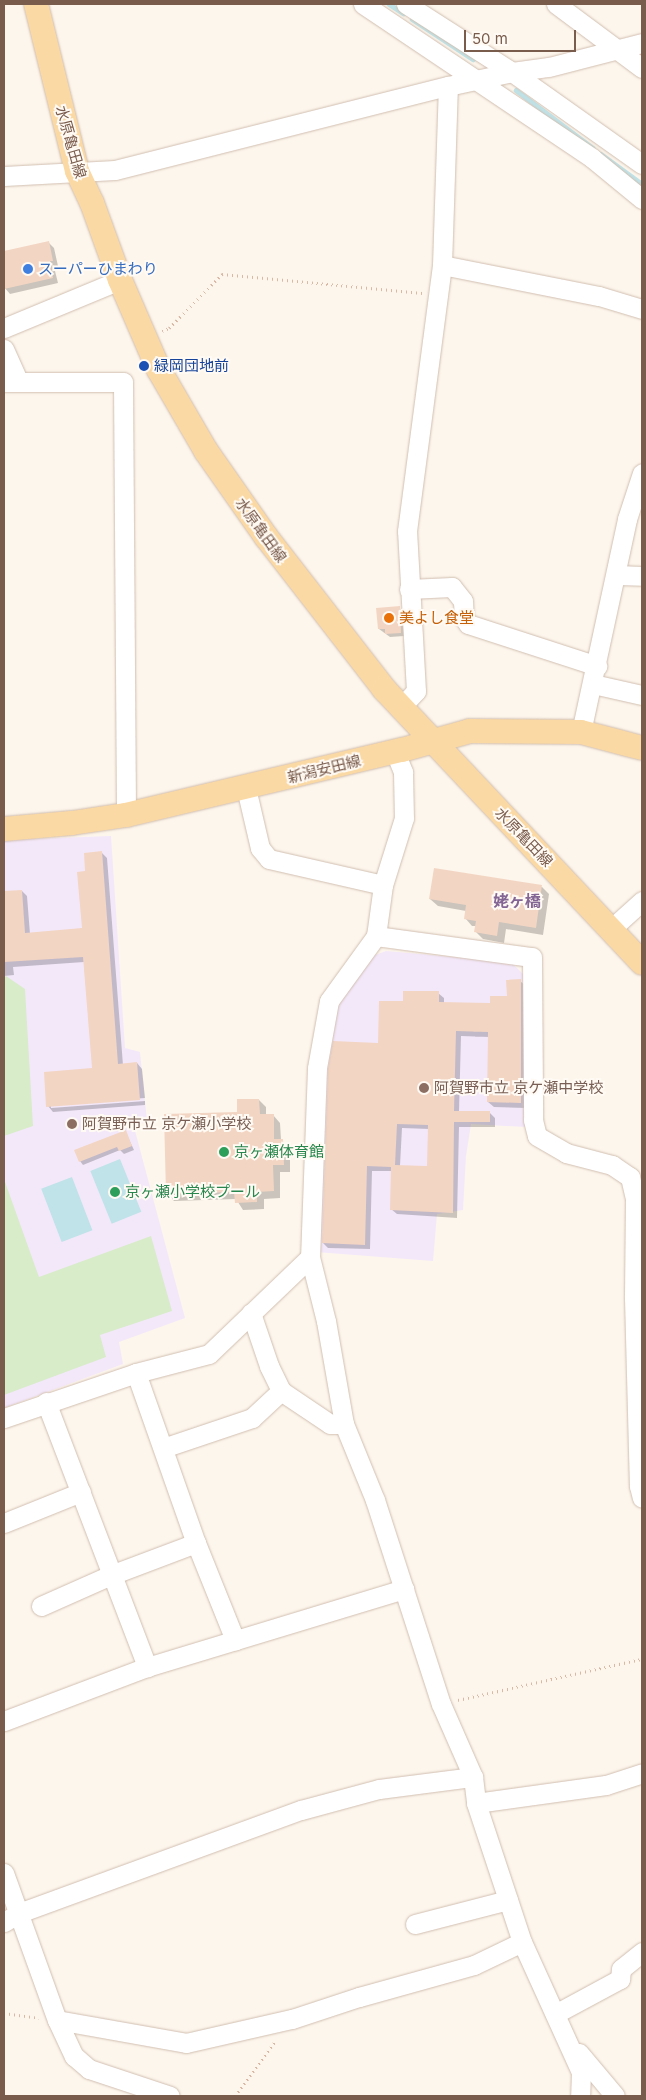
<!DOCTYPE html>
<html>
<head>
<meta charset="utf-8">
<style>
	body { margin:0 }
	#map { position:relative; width:646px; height:2100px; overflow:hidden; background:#fdf6ec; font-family:Inter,"Noto Sans JP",sans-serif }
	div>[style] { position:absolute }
	.education>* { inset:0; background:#f3e8fa }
	.green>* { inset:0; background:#d8ecc9 }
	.water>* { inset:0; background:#bfe3e8; transform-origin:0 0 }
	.shadow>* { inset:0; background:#0003 }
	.stream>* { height:4.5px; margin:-2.25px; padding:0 2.25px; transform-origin:2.25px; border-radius:2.25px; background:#bfe3e8 }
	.building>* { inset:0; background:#f3d5c3 }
	.path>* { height:2.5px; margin-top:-1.25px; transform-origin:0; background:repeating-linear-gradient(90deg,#d9b8a5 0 1px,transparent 0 5px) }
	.roads { filter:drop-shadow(0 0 1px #d1beb0) drop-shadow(0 0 1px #d1beb0) }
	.minor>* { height:19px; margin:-9.5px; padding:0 9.5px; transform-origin:9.5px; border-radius:9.5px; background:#fff }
	.major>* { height:24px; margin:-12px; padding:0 12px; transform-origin:12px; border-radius:12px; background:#fbd9a5 }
	.dots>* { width:14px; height:14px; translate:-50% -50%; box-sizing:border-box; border:2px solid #fffaf3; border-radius:50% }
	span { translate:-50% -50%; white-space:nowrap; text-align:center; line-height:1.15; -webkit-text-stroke:4px #fffaf3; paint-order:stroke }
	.street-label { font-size:15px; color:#7a5c4d }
	.shop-label { font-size:15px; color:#366cbe }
	.left { translate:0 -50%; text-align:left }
	.transit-label { font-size:15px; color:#164399 }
	.food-label { font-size:15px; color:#c56008 }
	.education-label { font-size:15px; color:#785e54 }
	.leisure-label { font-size:15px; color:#27864d }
	.neighbourhood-label { font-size:16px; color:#846695; font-weight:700 }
	.frame { position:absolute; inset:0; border:5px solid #7a5c4d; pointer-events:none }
	.scale { position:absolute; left:464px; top:30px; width:112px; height:22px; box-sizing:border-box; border:2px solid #7a5c4d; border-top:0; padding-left:6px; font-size:15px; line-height:18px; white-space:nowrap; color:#7a5c4d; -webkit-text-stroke:4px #fffaf3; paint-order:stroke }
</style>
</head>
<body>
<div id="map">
	<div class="education">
		<i style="clip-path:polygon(111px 836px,125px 1048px,140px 1052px,147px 1121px,134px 1127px,185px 1318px,119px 1342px,123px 1364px,4px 1408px,4px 840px)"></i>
		<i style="clip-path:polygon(386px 951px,511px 962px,526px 977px,526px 1127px,471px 1124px,466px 1156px,463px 1210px,437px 1214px,433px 1261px,316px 1252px,322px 1052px,334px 995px,360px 961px)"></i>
	</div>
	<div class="green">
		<i style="clip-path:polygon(6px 976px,25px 989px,33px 1126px,4px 1136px,4px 977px)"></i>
		<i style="clip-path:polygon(4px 1179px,39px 1277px,151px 1236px,172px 1311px,100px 1335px,106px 1357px,4px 1395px)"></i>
	</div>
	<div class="water">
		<i style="left:120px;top:1159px;width:57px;height:32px;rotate:68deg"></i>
		<i style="left:72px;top:1177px;width:57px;height:33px;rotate:69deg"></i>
	</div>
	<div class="shadow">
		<i style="clip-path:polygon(48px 242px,54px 248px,58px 266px,54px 267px,58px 283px,10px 294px,4px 287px,4px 253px)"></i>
		<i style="clip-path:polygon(399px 608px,403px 611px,404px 636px,390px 637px,379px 629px)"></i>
		<i style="clip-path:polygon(101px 852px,107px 858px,123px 1065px,137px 1063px,142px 1069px,145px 1098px,51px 1105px,51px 1108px,145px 1101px,145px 1105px,53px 1112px,48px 1106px,93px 1069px,84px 962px,13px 967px,14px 975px,4px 976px,4px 892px,22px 891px,27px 896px,30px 934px,83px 930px,86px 872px)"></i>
		<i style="clip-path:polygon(542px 887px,549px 894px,543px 935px,506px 929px,504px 943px,483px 939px,476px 932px,476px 926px,472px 926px,465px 918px,466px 911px,438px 906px,430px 899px)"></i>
		<i style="clip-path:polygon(evenodd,520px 981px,526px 986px,526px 1108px,494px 1107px,488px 1102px,489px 1037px,461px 1036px,459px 1112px,489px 1112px,495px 1118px,495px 1127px,459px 1127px,457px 1218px,397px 1214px,391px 1209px,392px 1171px,372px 1171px,370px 1249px,328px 1248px,323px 1243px,379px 1044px,404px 1002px,438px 993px,444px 998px,444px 1004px,491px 1005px,508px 997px,520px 981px,402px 1128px,429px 1129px,428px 1167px,400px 1166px,402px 1128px)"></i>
		<i style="clip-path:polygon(259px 1100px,266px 1107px,266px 1115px,273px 1115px,280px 1123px,281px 1140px,290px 1148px,290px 1172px,280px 1172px,280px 1198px,264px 1199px,264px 1209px,243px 1210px,236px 1199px,174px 1201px,167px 1193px,239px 1113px)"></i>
		<i style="clip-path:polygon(125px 1131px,134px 1150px,124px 1154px,120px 1150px,83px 1165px,80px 1161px)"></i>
	</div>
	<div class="stream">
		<i style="left:389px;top:4px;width:17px;rotate:33deg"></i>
		<i style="left:412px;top:19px;width:73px;rotate:33.3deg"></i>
		<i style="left:516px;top:90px;width:96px;rotate:37deg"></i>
		<i style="left:601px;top:154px;width:51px;rotate:36.2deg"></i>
	</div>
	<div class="building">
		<i style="clip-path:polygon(49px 241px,53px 261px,49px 261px,53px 278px,4px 289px,4px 251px)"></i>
		<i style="clip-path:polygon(400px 606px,401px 633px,385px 634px,385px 629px,378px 629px,376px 608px)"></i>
		<i style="clip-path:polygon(102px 851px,118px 1064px,137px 1062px,140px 1100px,46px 1107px,44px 1072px,92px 1068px,83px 957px,4px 962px,4px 891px,22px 890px,25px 933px,82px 928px,77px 872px,85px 871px,84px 853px)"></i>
		<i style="clip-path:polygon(434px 868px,542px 885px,536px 928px,499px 922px,497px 936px,474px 932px,476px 921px,464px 919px,466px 905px,429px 899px)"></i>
		<i style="clip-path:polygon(evenodd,521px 979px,521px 1103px,487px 1102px,488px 1032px,456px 1031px,454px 1111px,490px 1111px,490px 1122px,454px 1122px,453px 1213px,390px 1210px,391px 1167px,367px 1166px,365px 1245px,322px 1243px,328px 1069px,333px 1041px,378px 1043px,379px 1001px,403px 1001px,403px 991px,439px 991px,439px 1002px,490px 1003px,490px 996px,507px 996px,506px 980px,521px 979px,397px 1124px,428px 1125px,427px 1166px,395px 1165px,397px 1124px)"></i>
		<i style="clip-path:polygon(237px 1099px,259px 1099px,260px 1114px,274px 1114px,274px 1139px,283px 1139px,284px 1165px,273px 1165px,274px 1191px,257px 1192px,257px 1202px,235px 1203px,234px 1192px,166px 1194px,164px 1114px,237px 1112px)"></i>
		<i style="clip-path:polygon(126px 1130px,132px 1146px,119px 1151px,117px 1147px,79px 1162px,74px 1150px)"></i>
	</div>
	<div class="path">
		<i style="left:162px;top:331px;width:8px;rotate:-23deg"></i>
		<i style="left:169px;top:328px;width:76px;rotate:-45.5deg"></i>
		<i style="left:222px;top:274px;width:201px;rotate:5.4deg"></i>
		<i style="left:458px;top:1700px;width:189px;rotate:-12.6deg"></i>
		<i style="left:4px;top:2013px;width:35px;rotate:8deg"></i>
		<i style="left:235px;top:2096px;width:69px;rotate:-53.8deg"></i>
	</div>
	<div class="roads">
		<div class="minor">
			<i style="left:363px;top:4px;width:276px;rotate:33.9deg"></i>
			<i style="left:592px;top:158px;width:65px;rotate:39.4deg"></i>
			<i style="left:406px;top:4px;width:126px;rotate:32.7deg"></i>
			<i style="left:512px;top:72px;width:159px;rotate:35.3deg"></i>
			<i style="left:556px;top:4px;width:107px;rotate:36.7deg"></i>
			<i style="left:4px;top:176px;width:111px;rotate:-3.1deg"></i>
			<i style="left:115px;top:170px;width:343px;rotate:-14.2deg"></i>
			<i style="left:448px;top:86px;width:66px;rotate:-12.3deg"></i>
			<i style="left:512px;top:72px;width:37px;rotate:-8deg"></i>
			<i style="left:549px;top:67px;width:96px;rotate:-14.5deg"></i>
			<i style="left:442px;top:265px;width:160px;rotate:11.2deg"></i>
			<i style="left:599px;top:296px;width:45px;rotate:16.8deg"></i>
			<i style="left:4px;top:328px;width:126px;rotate:-22.5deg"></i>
			<i style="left:4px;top:349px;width:36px;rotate:66deg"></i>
			<i style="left:4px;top:382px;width:119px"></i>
			<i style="left:123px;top:382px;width:433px;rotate:89.6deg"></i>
			<i style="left:617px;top:575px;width:25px;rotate:2deg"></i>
			<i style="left:409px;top:589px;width:43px;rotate:-2.7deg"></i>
			<i style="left:452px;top:587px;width:18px;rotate:52deg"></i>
			<i style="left:463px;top:601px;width:17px;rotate:87deg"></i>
			<i style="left:464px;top:618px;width:7px;rotate:56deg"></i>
			<i style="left:468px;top:624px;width:136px;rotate:18deg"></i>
			<i style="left:593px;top:684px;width:50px;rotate:12.7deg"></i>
			<i style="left:401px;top:707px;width:22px;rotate:-47deg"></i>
			<i style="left:416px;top:691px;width:160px;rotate:-93.2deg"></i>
			<i style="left:407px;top:531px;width:268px;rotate:-82.5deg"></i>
			<i style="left:442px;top:265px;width:179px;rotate:-88.1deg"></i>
			<i style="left:581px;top:732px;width:218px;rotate:-77.8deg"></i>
			<i style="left:627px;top:519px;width:48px;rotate:-71.9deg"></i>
			<i style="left:395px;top:752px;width:22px;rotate:68deg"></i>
			<i style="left:403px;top:772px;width:46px;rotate:88.8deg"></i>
			<i style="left:404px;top:818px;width:70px;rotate:107.4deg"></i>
			<i style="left:383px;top:885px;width:51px;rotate:97.8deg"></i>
			<i style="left:376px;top:936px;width:80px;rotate:125.9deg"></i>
			<i style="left:329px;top:1001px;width:68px;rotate:100.2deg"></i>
			<i style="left:317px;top:1068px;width:189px;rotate:92.1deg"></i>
			<i style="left:310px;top:1257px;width:66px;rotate:76deg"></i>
			<i style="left:326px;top:1321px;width:105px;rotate:80.1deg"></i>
			<i style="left:344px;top:1424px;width:82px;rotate:67.8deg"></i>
			<i style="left:375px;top:1500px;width:214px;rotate:72.1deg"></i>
			<i style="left:441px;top:1704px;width:80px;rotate:66.3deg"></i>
			<i style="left:473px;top:1777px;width:26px;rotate:83deg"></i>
			<i style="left:476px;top:1803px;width:146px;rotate:71.7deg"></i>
			<i style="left:522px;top:1942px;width:143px;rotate:65.6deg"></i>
			<i style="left:581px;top:2072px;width:24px;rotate:92deg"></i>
			<i style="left:246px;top:788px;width:62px;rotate:76.9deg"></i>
			<i style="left:260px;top:848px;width:14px;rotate:51deg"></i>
			<i style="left:269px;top:859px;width:117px;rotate:12.8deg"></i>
			<i style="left:611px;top:929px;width:42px;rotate:-42.1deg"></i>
			<i style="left:376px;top:936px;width:157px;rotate:7.7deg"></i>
			<i style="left:532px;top:957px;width:163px;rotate:89.6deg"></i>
			<i style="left:533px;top:1120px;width:16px;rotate:76deg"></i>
			<i style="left:537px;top:1136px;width:34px;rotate:30deg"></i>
			<i style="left:566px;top:1153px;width:48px;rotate:14.6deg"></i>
			<i style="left:612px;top:1165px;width:22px;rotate:34deg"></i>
			<i style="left:630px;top:1177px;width:22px;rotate:77deg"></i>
			<i style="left:635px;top:1198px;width:100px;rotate:90.6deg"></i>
			<i style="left:634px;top:1298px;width:188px;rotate:88.5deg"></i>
			<i style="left:639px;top:1486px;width:12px;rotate:76deg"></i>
			<i style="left:251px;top:1313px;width:56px;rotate:71.2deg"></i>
			<i style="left:269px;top:1366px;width:28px;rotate:64deg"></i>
			<i style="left:281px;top:1391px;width:59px;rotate:34deg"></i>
			<i style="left:330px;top:1424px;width:14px"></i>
			<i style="left:136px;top:1373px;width:180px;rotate:70.6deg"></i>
			<i style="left:196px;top:1543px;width:105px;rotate:68.1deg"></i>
			<i style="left:46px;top:1402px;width:284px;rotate:69.1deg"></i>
			<i style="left:4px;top:1418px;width:139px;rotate:-18.8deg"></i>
			<i style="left:136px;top:1373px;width:75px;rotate:-14.6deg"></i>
			<i style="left:209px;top:1354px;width:140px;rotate:-43.8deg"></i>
			<i style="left:163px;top:1448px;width:94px;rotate:-18.6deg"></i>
			<i style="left:252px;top:1418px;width:40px;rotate:-43deg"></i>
			<i style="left:4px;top:1523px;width:83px;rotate:-21.9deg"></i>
			<i style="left:41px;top:1606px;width:77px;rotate:-23.9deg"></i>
			<i style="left:111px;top:1575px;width:91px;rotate:-20.6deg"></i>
			<i style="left:4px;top:1721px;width:153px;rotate:-20.7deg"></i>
			<i style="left:147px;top:1667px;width:269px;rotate:-16.9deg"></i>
			<i style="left:476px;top:1803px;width:131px;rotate:-7.9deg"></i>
			<i style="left:606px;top:1785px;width:38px;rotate:-18deg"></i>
			<i style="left:4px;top:1873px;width:156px;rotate:70.2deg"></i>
			<i style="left:57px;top:2020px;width:40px;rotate:65deg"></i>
			<i style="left:74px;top:2056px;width:20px;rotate:41deg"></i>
			<i style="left:89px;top:2069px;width:85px;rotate:18.4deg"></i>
			<i style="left:4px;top:1922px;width:17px;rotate:-31deg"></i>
			<i style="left:19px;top:1913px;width:300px;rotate:-20.1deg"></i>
			<i style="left:301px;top:1810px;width:81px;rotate:-15.1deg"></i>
			<i style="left:379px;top:1789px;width:95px;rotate:-7.3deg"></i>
			<i style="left:415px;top:1924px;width:96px;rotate:-14.5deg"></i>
			<i style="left:555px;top:2014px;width:74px;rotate:-28.3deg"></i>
			<i style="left:620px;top:1979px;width:10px;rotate:-84deg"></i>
			<i style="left:621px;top:1969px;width:27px;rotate:-39deg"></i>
			<i style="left:57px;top:2020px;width:131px;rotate:10.1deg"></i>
			<i style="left:186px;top:2043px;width:109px;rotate:-12.8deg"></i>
			<i style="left:292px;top:2019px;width:71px;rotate:-18.2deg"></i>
			<i style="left:359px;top:1997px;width:119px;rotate:-15.5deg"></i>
			<i style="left:474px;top:1965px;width:53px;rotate:-25.6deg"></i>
			<i style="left:579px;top:2053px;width:56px;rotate:50.1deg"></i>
		</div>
		<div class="major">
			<i style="left:36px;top:4px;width:172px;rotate:76.2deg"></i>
			<i style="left:77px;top:171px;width:35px;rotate:65deg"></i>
			<i style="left:92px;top:203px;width:82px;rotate:70deg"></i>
			<i style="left:120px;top:280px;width:98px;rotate:66.6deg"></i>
			<i style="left:159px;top:370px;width:94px;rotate:59.9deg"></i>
			<i style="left:206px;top:451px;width:106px;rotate:55deg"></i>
			<i style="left:267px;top:538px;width:191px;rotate:52.2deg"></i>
			<i style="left:384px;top:689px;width:376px;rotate:46.7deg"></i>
			<i style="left:4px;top:829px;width:68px;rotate:-5deg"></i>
			<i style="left:72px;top:823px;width:55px;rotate:-8.4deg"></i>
			<i style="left:126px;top:815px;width:284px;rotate:-13.3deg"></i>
			<i style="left:402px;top:750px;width:71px;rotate:-15.6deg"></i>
			<i style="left:470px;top:731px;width:111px;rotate:0.5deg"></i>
			<i style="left:581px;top:732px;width:63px;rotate:14.7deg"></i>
		</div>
	</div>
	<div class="dots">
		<i style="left:28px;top:269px;background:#3f7fe0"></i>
		<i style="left:144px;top:366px;background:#1a4fb4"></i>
		<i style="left:389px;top:618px;background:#e8710a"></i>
		<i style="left:424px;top:1088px;background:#8d6e63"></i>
		<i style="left:72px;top:1124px;background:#8d6e63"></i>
		<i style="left:224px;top:1152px;background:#2e9e5b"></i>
		<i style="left:115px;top:1192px;background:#2e9e5b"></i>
	</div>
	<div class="street-label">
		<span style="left:71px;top:142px;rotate:74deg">水原亀田線</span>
		<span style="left:261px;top:530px;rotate:54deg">水原亀田線</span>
		<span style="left:324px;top:769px;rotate:-14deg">新潟安田線</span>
		<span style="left:524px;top:837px;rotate:46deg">水原亀田線</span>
	</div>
	<div class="shop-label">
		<span class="left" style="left:38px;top:269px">スーパーひまわり</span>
	</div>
	<div class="transit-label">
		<span class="left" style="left:154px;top:366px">緑岡団地前</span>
	</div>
	<div class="food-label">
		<span class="left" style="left:399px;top:618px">美よし食堂</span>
	</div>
	<div class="education-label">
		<span class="left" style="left:434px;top:1088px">阿賀野市立 京ケ瀬中学校</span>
		<span class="left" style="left:82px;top:1124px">阿賀野市立 京ケ瀬小学校</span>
	</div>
	<div class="leisure-label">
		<span class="left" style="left:234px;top:1152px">京ヶ瀬体育館</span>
		<span class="left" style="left:125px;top:1192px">京ヶ瀬小学校プール</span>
	</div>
	<div class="neighbourhood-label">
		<span style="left:517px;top:901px">姥ヶ橋</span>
	</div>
	<div class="frame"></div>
	<div class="scale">50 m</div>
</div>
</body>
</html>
